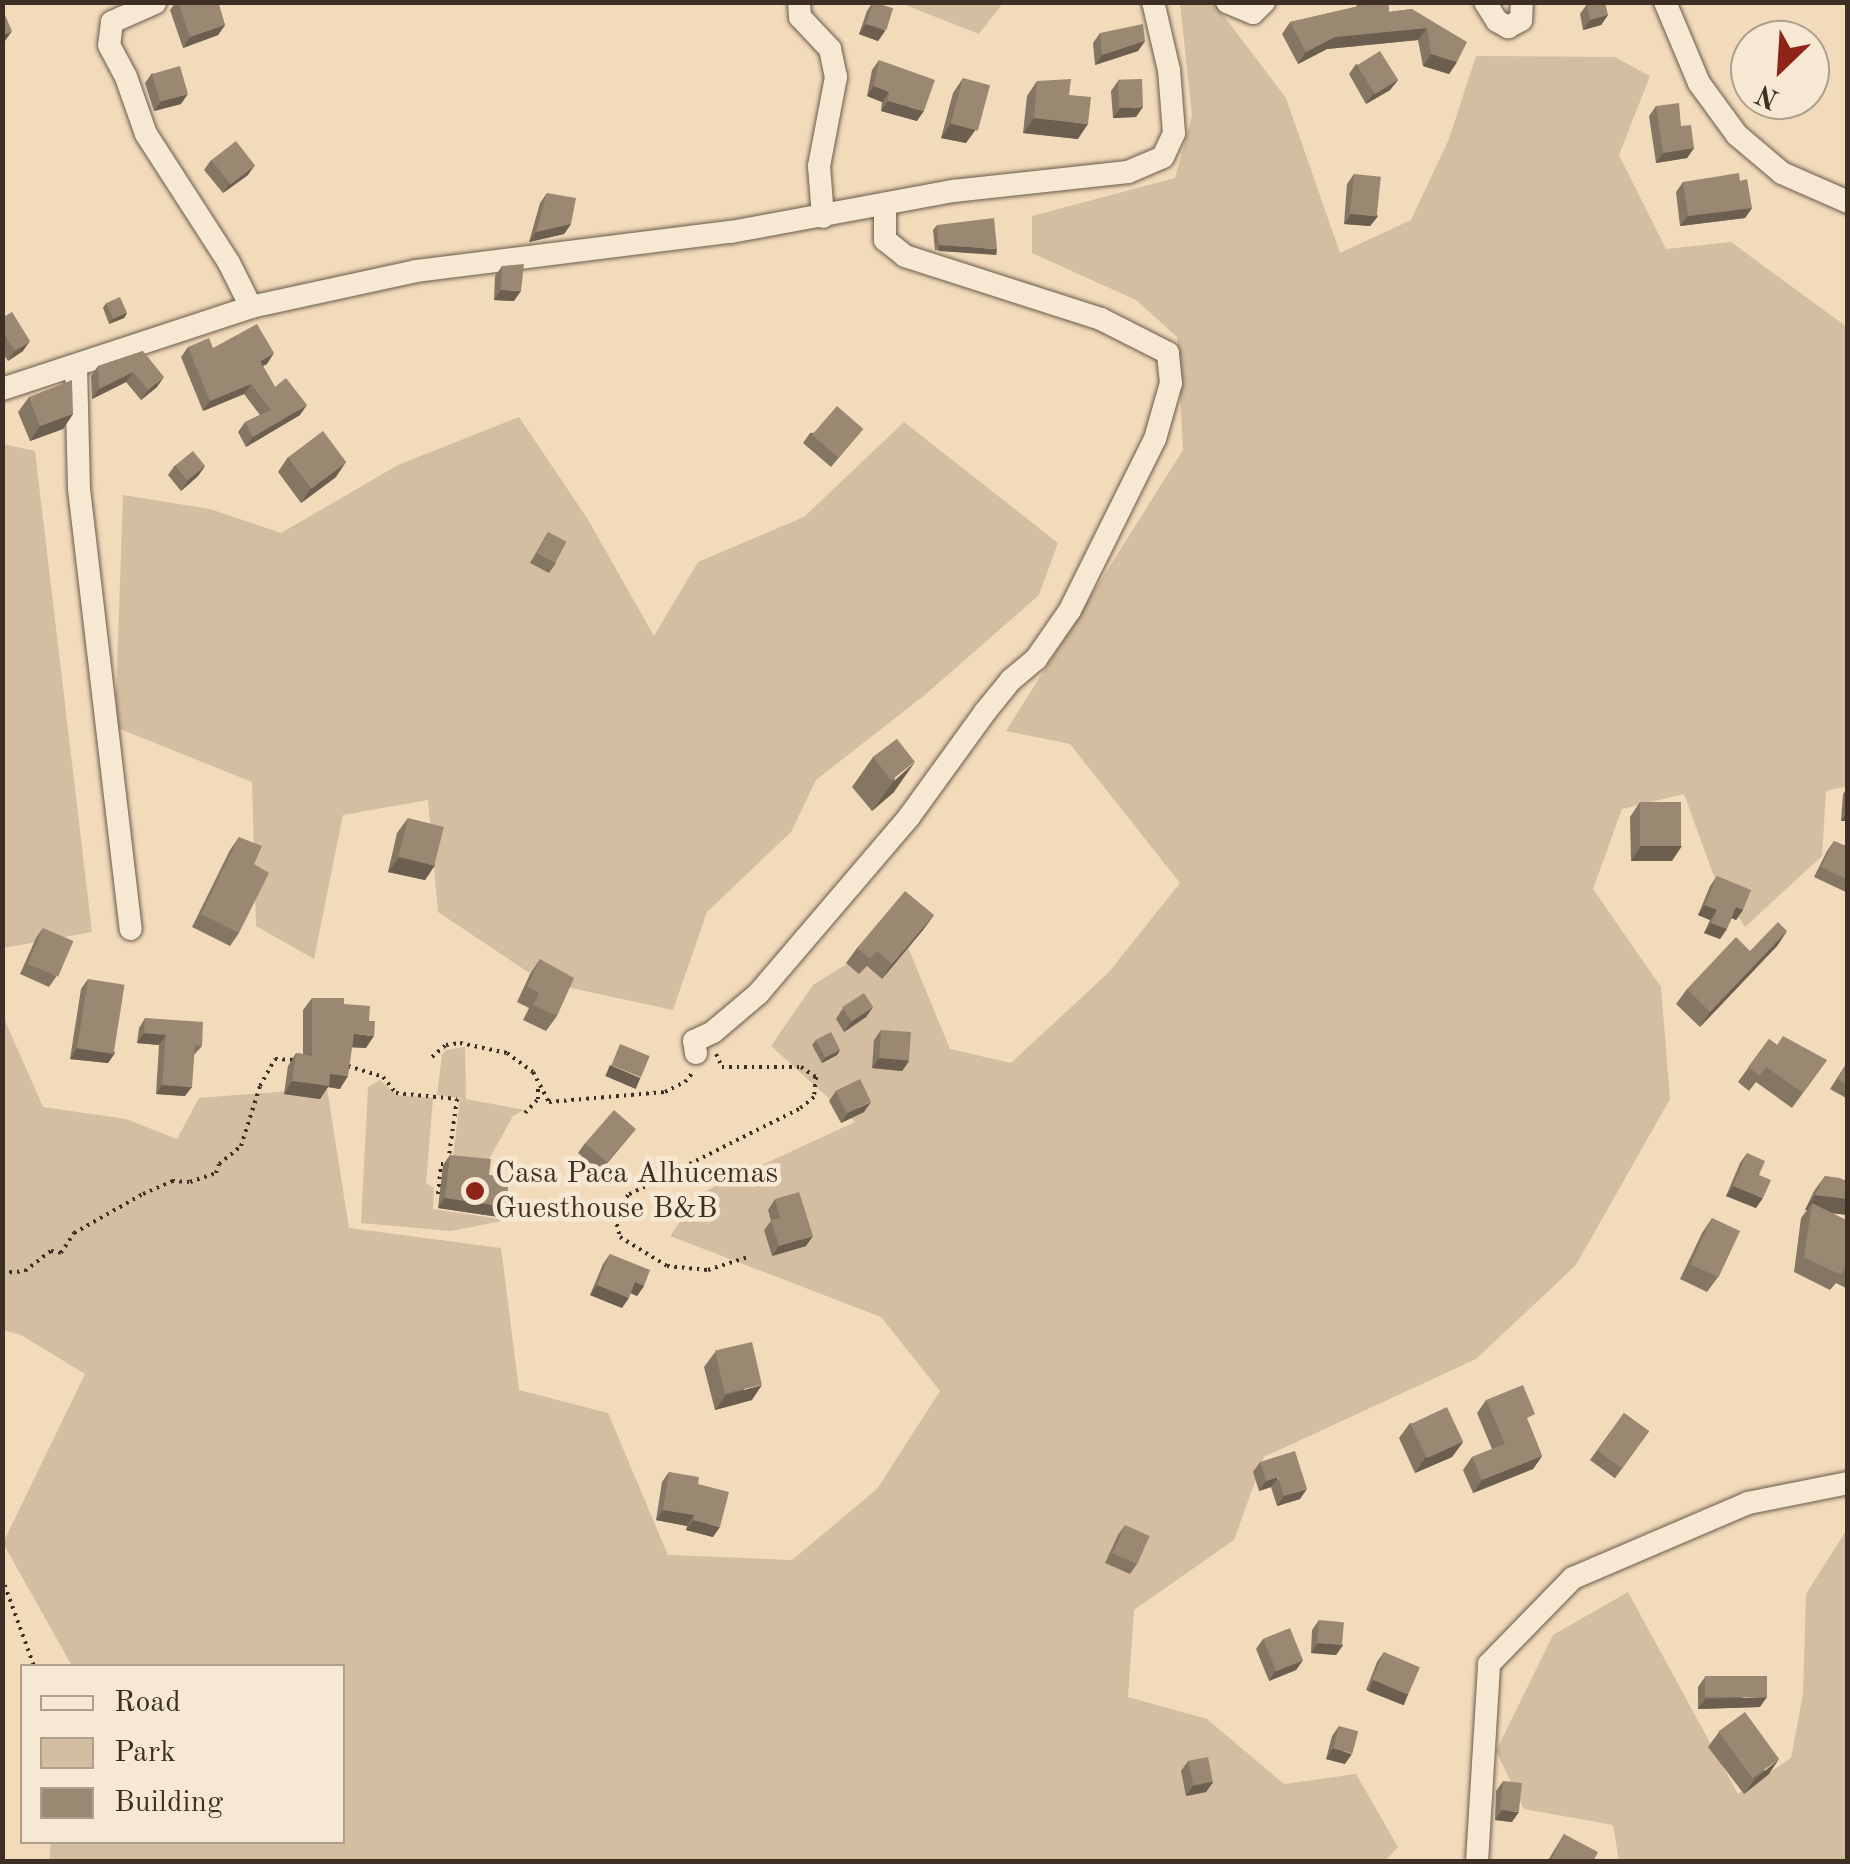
<!DOCTYPE html>
<html>
<head>
<meta charset="utf-8">
<style>
	body { margin:0 }
	#map { position:relative; width:1850px; height:1864px; overflow:hidden; background:#f2dbbb; font-family:"Old Standard TT",serif }
	div>[style] { position:absolute }
	.green>* { inset:0; background:#d3bea1 }
	.path>* { height:4px; margin-top:-2px; transform-origin:0; background:repeating-linear-gradient(90deg,#3d2f24 0 2.5px,transparent 0 7.5px) }
	.roads { filter:drop-shadow(0 0 2px #6a5a4a) drop-shadow(0 0 2px #6a5a4a) }
	.minor>* { height:22px; margin:-11px; padding:0 11px; transform-origin:11px; border-radius:11px; background:#f7e8d3 }
	.wall>* { inset:0; background:#857563; transform-origin:0 0 }
	.shaded-wall>* { inset:0; background:#6c5f50; transform-origin:0 0 }
	.building>* { inset:0; background:#9b8873; transform-origin:0 0 }
	.dots>* { width:28px; height:28px; translate:-50% -50%; box-sizing:border-box; border:5px solid #f7e8d3; border-radius:50% }
	span { translate:-50% -50%; white-space:nowrap; text-align:center; line-height:1.15; -webkit-text-stroke:9px #f7e8d3; paint-order:stroke }
	.poi-label { font-size:30px; color:#3d2f24 }
	.left { translate:0 -50%; text-align:left }
	.frame { position:absolute; inset:0; border:5px solid #3d2f24; pointer-events:none }
	.legend { position:absolute; left:20px; top:1664px; width:325px; height:180px; box-sizing:border-box; background:#f7e8d3; border:2px solid #ad9e8d; margin:0; padding:12px 18px; list-style:none; font-size:30px; color:#3d2f24 }
	.legend li { display:flex; align-items:center; gap:20px; height:50px }
	.legend b { width:50px; border:2px solid #ad9e8d }
	.north { position:absolute; left:1730px; top:20px; width:100px; height:100px; box-sizing:border-box; background:#f7e8d3; border:2px solid #ad9e8d; border-radius:50%; rotate:205deg; font-size:28px; font-weight:700; line-height:40px; text-align:center; color:#3d2f24 }
	.north::after { content:''; display:block; margin:auto; width:35px; height:45px; background:#8f2418; clip-path:polygon(50% 0,100% 100%,50% 72%,0 100%) }
</style>
</head>
<body>
<div id="map">
	<div class="green">
		<i style="clip-path:polygon(900px 3px,1003px 3px,979px 34px)"></i>
		<i style="clip-path:polygon(1180px 3px,1214px 3px,1286px 98px,1340px 253px,1411px 220px,1449px 139px,1476px 56px,1615px 57px,1650px 76px,1619px 155px,1666px 249px,1731px 242px,1847px 327px,1847px 786px,1826px 791px,1822px 856px,1745px 927px,1715px 879px,1684px 794px,1622px 809px,1593px 889px,1661px 987px,1670px 1099px,1576px 1265px,1476px 1359px,1264px 1457px,1234px 1540px,1134px 1610px,1128px 1697px,1207px 1719px,1284px 1784px,1356px 1774px,1398px 1847px,1385px 1861px,49px 1861px,51px 1842px,342px 1842px,342px 1666px,72px 1666px,3px 1543px,85px 1374px,21px 1335px,3px 1330px,2px 1002px,6px 1023px,43px 1107px,126px 1119px,177px 1139px,199px 1098px,327px 1088px,349px 1228px,501px 1248px,519px 1390px,608px 1413px,668px 1555px,792px 1560px,877px 1489px,940px 1391px,881px 1317px,670px 1236px,699px 1194px,855px 1122px,771px 1046px,813px 985px,901px 930px,950px 1049px,1011px 1063px,1109px 972px,1180px 883px,1070px 744px,1006px 731px,1183px 450px,1177px 337px,1136px 300px,1032px 253px,1032px 216px,1175px 178px,1192px 116px)"></i>
		<i style="clip-path:polygon(519px 417px,587px 518px,654px 636px,698px 562px,804px 517px,904px 422px,1058px 543px,1039px 595px,926px 694px,816px 780px,791px 832px,707px 912px,673px 1010px,543px 982px,438px 912px,428px 800px,343px 815px,314px 959px,256px 926px,252px 782px,115px 727px,123px 495px,210px 509px,281px 533px,398px 465px)"></i>
		<i style="clip-path:polygon(3px 444px,35px 451px,92px 932px,3px 948px)"></i>
		<i style="clip-path:polygon(465px 1047px,466px 1099px,524px 1110px,513px 1116px,488px 1161px,453px 1157px,460px 1098px,437px 1095px,442px 1055px,446px 1050px)"></i>
		<i style="clip-path:polygon(380px 1080px,397px 1095px,433px 1098px,426px 1183px,434px 1188px,433px 1209px,507px 1220px,451px 1231px,361px 1223px,368px 1087px)"></i>
		<i style="clip-path:polygon(1847px 1529px,1847px 1861px,1619px 1861px,1613px 1825px,1524px 1809px,1496px 1751px,1553px 1635px,1628px 1592px,1738px 1794px,1791px 1758px,1803px 1694px,1806px 1594px)"></i>
	</div>
	<div class="path">
		<i style="left:716px;top:1054px;width:14px;rotate:65deg"></i>
		<i style="left:722px;top:1067px;width:79px"></i>
		<i style="left:801px;top:1067px;width:18px;rotate:34deg"></i>
		<i style="left:816px;top:1077px;width:20px;rotate:96deg"></i>
		<i style="left:814px;top:1097px;width:19px;rotate:141deg"></i>
		<i style="left:799px;top:1109px;width:191px;rotate:153.3deg"></i>
		<i style="left:628px;top:1195px;width:26px;rotate:121deg"></i>
		<i style="left:615px;top:1217px;width:21px;rotate:76deg"></i>
		<i style="left:620px;top:1237px;width:55px;rotate:31.7deg"></i>
		<i style="left:667px;top:1266px;width:41px;rotate:5.6deg"></i>
		<i style="left:708px;top:1270px;width:40px;rotate:-18deg"></i>
		<i style="left:432px;top:1057px;width:18px;rotate:-41deg"></i>
		<i style="left:446px;top:1045px;width:14px;rotate:-8deg"></i>
		<i style="left:460px;top:1043px;width:48px;rotate:12deg"></i>
		<i style="left:507px;top:1053px;width:32px;rotate:36deg"></i>
		<i style="left:533px;top:1072px;width:34px;rotate:62deg"></i>
		<i style="left:549px;top:1102px;width:116px;rotate:-4.9deg"></i>
		<i style="left:665px;top:1092px;width:22px;rotate:-27deg"></i>
		<i style="left:685px;top:1082px;width:14px;rotate:-51deg"></i>
		<i style="left:348px;top:1066px;width:37px;rotate:17deg"></i>
		<i style="left:383px;top:1077px;width:21px;rotate:51deg"></i>
		<i style="left:396px;top:1093px;width:61px;rotate:5.6deg"></i>
		<i style="left:457px;top:1099px;width:57px;rotate:98.1deg"></i>
		<i style="left:525px;top:1113px;width:19px;rotate:-47deg"></i>
		<i style="left:538px;top:1099px;width:15px;rotate:-90deg"></i>
		<i style="left:438px;top:1194px;width:30px;rotate:-84deg"></i>
		<i style="left:441px;top:1164px;width:5px"></i>
		<i style="left:2px;top:1273px;width:23px;rotate:-5deg"></i>
		<i style="left:25px;top:1271px;width:33px;rotate:-38deg"></i>
		<i style="left:51px;top:1251px;width:10px;rotate:11deg"></i>
		<i style="left:61px;top:1253px;width:24px;rotate:-57deg"></i>
		<i style="left:74px;top:1233px;width:79px;rotate:-29.5deg"></i>
		<i style="left:143px;top:1194px;width:32px;rotate:-24deg"></i>
		<i style="left:172px;top:1181px;width:18px;rotate:3deg"></i>
		<i style="left:190px;top:1182px;width:28px;rotate:-19deg"></i>
		<i style="left:216px;top:1173px;width:9px;rotate:-72deg"></i>
		<i style="left:219px;top:1164px;width:28px;rotate:-39deg"></i>
		<i style="left:241px;top:1146px;width:63px;rotate:-72.4deg"></i>
		<i style="left:260px;top:1086px;width:31px;rotate:-61deg"></i>
		<i style="left:275px;top:1059px;width:20px;rotate:3deg"></i>
		<i style="left:2px;top:1381px;width:16px;rotate:90deg"></i>
		<i style="left:2px;top:1578px;width:94px;rotate:70deg"></i>
	</div>
	<div class="roads">
		<div class="minor">
			<i style="left:799px;top:2px;width:15px;rotate:86deg"></i>
			<i style="left:800px;top:17px;width:44px;rotate:46.8deg"></i>
			<i style="left:830px;top:49px;width:29px;rotate:78deg"></i>
			<i style="left:836px;top:77px;width:91px;rotate:100.8deg"></i>
			<i style="left:819px;top:166px;width:51px;rotate:85.5deg"></i>
			<i style="left:1227px;top:2px;width:28px;rotate:23deg"></i>
			<i style="left:1253px;top:13px;width:16px;rotate:-45deg"></i>
			<i style="left:1485px;top:2px;width:22px;rotate:58deg"></i>
			<i style="left:1497px;top:21px;width:13px;rotate:29deg"></i>
			<i style="left:1508px;top:27px;width:15px;rotate:-28deg"></i>
			<i style="left:1521px;top:20px;width:18px;rotate:-87deg"></i>
			<i style="left:1665px;top:2px;width:88px;rotate:67.2deg"></i>
			<i style="left:1699px;top:83px;width:64px;rotate:53.8deg"></i>
			<i style="left:1737px;top:135px;width:59px;rotate:40.2deg"></i>
			<i style="left:1782px;top:173px;width:72px;rotate:23.7deg"></i>
			<i style="left:155px;top:3px;width:47px;rotate:156.2deg"></i>
			<i style="left:112px;top:22px;width:23px;rotate:97deg"></i>
			<i style="left:109px;top:45px;width:36px;rotate:62deg"></i>
			<i style="left:126px;top:77px;width:60px;rotate:70.7deg"></i>
			<i style="left:146px;top:134px;width:153px;rotate:57.2deg"></i>
			<i style="left:229px;top:263px;width:49px;rotate:63.4deg"></i>
			<i style="left:76px;top:366px;width:123px;rotate:88.6deg"></i>
			<i style="left:79px;top:489px;width:443px;rotate:83.3deg"></i>
			<i style="left:2px;top:389px;width:262px;rotate:-18.2deg"></i>
			<i style="left:251px;top:307px;width:169px;rotate:-12.3deg"></i>
			<i style="left:416px;top:271px;width:317px;rotate:-7.1deg"></i>
			<i style="left:731px;top:232px;width:226px;rotate:-10.5deg"></i>
			<i style="left:953px;top:191px;width:176px;rotate:-6.2deg"></i>
			<i style="left:1128px;top:172px;width:38px;rotate:-23deg"></i>
			<i style="left:1163px;top:157px;width:26px;rotate:-65deg"></i>
			<i style="left:1174px;top:133px;width:63px;rotate:-94.5deg"></i>
			<i style="left:1169px;top:70px;width:70px;rotate:-103.2deg"></i>
			<i style="left:696px;top:1053px;width:12px;rotate:-99deg"></i>
			<i style="left:694px;top:1041px;width:21px;rotate:-25deg"></i>
			<i style="left:713px;top:1032px;width:59px;rotate:-40.2deg"></i>
			<i style="left:758px;top:994px;width:233px;rotate:-49.5deg"></i>
			<i style="left:909px;top:817px;width:130px;rotate:-54.1deg"></i>
			<i style="left:985px;top:712px;width:41px;rotate:-50.9deg"></i>
			<i style="left:1011px;top:680px;width:33px;rotate:-40deg"></i>
			<i style="left:1036px;top:659px;width:60px;rotate:-55.2deg"></i>
			<i style="left:1070px;top:610px;width:191px;rotate:-63.6deg"></i>
			<i style="left:1155px;top:439px;width:58px;rotate:-74.1deg"></i>
			<i style="left:1171px;top:383px;width:30px;rotate:-96deg"></i>
			<i style="left:1168px;top:353px;width:75px;rotate:-153.1deg"></i>
			<i style="left:1101px;top:319px;width:206px;rotate:-162.2deg"></i>
			<i style="left:905px;top:256px;width:26px;rotate:-141deg"></i>
			<i style="left:885px;top:240px;width:36px;rotate:-90deg"></i>
			<i style="left:1477px;top:1862px;width:198px;rotate:-86.5deg"></i>
			<i style="left:1489px;top:1664px;width:120px;rotate:-45.7deg"></i>
			<i style="left:1573px;top:1578px;width:190px;rotate:-23.2deg"></i>
			<i style="left:1748px;top:1503px;width:102px;rotate:-11.3deg"></i>
		</div>
	</div>
	<div class="wall">
		<i style="clip-path:polygon(176px 2px,218px 2px,225px 25px,218px 35px,183px 48px,170px 10px)"></i>
		<i style="clip-path:polygon(873px 2px,885px 31px,878px 41px,859px 34px,867px 11px)"></i>
		<i style="clip-path:polygon(1359px 2px,1388px 2px,1389px 12px,1412px 9px,1457px 62px,1449px 74px,1423px 66px,1418px 40px,1327px 49px,1298px 64px,1282px 34px,1290px 22px,1356px 7px)"></i>
		<i style="clip-path:polygon(1587px 4px,1608px 15px,1601px 25px,1583px 30px,1580px 14px)"></i>
		<i style="clip-path:polygon(1100px 33px,1145px 41px,1138px 51px,1095px 65px,1093px 43px)"></i>
		<i style="clip-path:polygon(879px 60px,917px 121px,881px 111px,882px 102px,867px 96px,872px 70px)"></i>
		<i style="clip-path:polygon(1356px 64px,1398px 80px,1390px 90px,1366px 104px,1349px 74px)"></i>
		<i style="clip-path:polygon(152px 73px,181px 104px,154px 111px,145px 83px)"></i>
		<i style="clip-path:polygon(963px 78px,966px 143px,941px 138px,953px 93px)"></i>
		<i style="clip-path:polygon(1037px 81px,1069px 95px,1078px 139px,1023px 133px,1027px 96px)"></i>
		<i style="clip-path:polygon(1118px 81px,1136px 117px,1113px 118px,1111px 91px)"></i>
		<i style="clip-path:polygon(1656px 106px,1694px 148px,1687px 158px,1656px 163px,1649px 116px)"></i>
		<i style="clip-path:polygon(211px 160px,248px 175px,223px 193px,204px 170px)"></i>
		<i style="clip-path:polygon(1354px 174px,1378px 216px,1370px 226px,1344px 224px,1347px 184px)"></i>
		<i style="clip-path:polygon(1740px 181px,1752px 208px,1745px 218px,1680px 226px,1676px 192px,1683px 182px)"></i>
		<i style="clip-path:polygon(547px 193px,571px 224px,564px 234px,529px 242px,540px 203px)"></i>
		<i style="clip-path:polygon(937px 225px,994px 254px,935px 250px,933px 230px)"></i>
		<i style="clip-path:polygon(502px 266px,514px 301px,494px 300px,495px 276px)"></i>
		<i style="clip-path:polygon(106px 303px,127px 313px,124px 318px,109px 324px,103px 308px)"></i>
		<i style="clip-path:polygon(2px 318px,23px 351px,8px 361px,2px 352px)"></i>
		<i style="clip-path:polygon(188px 347px,213px 348px,267px 364px,263px 366px,275px 387px,300px 415px,246px 447px,238px 432px,245px 422px,260px 415px,244px 394px,203px 411px,181px 357px)"></i>
		<i style="clip-path:polygon(143px 351px,157px 387px,141px 400px,126px 382px,92px 399px,91px 376px,98px 366px)"></i>
		<i style="clip-path:polygon(29px 397px,73px 414px,63px 429px,30px 441px,18px 412px)"></i>
		<i style="clip-path:polygon(863px 429px,831px 467px,803px 443px,810px 433px)"></i>
		<i style="clip-path:polygon(288px 457px,336px 477px,301px 503px,278px 472px)"></i>
		<i style="clip-path:polygon(175px 465px,205px 466px,198px 476px,181px 491px,168px 475px)"></i>
		<i style="clip-path:polygon(548px 532px,556px 563px,549px 573px,530px 563px)"></i>
		<i style="clip-path:polygon(897px 739px,894px 792px,872px 811px,852px 787px,873px 757px)"></i>
		<i style="clip-path:polygon(1848px 787px,1848px 821px,1841px 821px,1843px 794px)"></i>
		<i style="clip-path:polygon(1640px 802px,1672px 861px,1631px 861px,1630px 817px)"></i>
		<i style="clip-path:polygon(408px 818px,435px 865px,425px 880px,388px 872px,397px 833px)"></i>
		<i style="clip-path:polygon(239px 837px,254px 864px,239px 933px,230px 946px,192px 927px,230px 850px)"></i>
		<i style="clip-path:polygon(1834px 841px,1848px 847px,1848px 893px,1814px 877px,1827px 851px)"></i>
		<i style="clip-path:polygon(1717px 876px,1743px 910px,1736px 920px,1732px 918px,1720px 939px,1704px 933px,1710px 920px,1698px 915px,1710px 886px)"></i>
		<i style="clip-path:polygon(934px 915px,923px 930px,882px 979px,867px 966px,859px 974px,846px 963px,857px 948px)"></i>
		<i style="clip-path:polygon(43px 928px,56px 977px,49px 987px,20px 974px,36px 938px)"></i>
		<i style="clip-path:polygon(1787px 931px,1777px 946px,1700px 1027px,1676px 1004px,1687px 989px,1750px 951px)"></i>
		<i style="clip-path:polygon(540px 959px,557px 1016px,546px 1031px,523px 1020px,529px 1008px,517px 1002px,530px 974px)"></i>
		<i style="clip-path:polygon(88px 979px,115px 1053px,108px 1063px,70px 1059px,81px 989px)"></i>
		<i style="clip-path:polygon(312px 998px,344px 1004px,366px 1048px,352px 1047px,340px 1089px,328px 1087px,320px 1099px,284px 1094px,288px 1066px,296px 1053px,303px 1054px,303px 1010px)"></i>
		<i style="clip-path:polygon(873px 1007px,866px 1017px,844px 1032px,836px 1019px,843px 1008px)"></i>
		<i style="clip-path:polygon(145px 1018px,202px 1046px,194px 1055px,185px 1096px,156px 1094px,159px 1045px,137px 1043px,139px 1028px)"></i>
		<i style="clip-path:polygon(881px 1030px,909px 1061px,902px 1071px,872px 1068px,874px 1040px)"></i>
		<i style="clip-path:polygon(1769px 1039px,1777px 1045px,1827px 1060px,1792px 1108px,1756px 1082px,1749px 1091px,1738px 1082px)"></i>
		<i style="clip-path:polygon(816px 1040px,840px 1050px,837px 1055px,822px 1063px,812px 1045px)"></i>
		<i style="clip-path:polygon(1848px 1061px,1848px 1099px,1830px 1089px)"></i>
		<i style="clip-path:polygon(836px 1091px,864px 1112px,841px 1123px,829px 1101px)"></i>
		<i style="clip-path:polygon(636px 1129px,600px 1172px,578px 1153px,585px 1143px)"></i>
		<i style="clip-path:polygon(1747px 1153px,1759px 1175px,1756px 1208px,1726px 1196px,1740px 1163px)"></i>
		<i style="clip-path:polygon(450px 1155px,489px 1175px,506px 1207px,499px 1217px,438px 1208px,443px 1165px)"></i>
		<i style="clip-path:polygon(1825px 1176px,1848px 1182px,1848px 1215px,1831px 1213px,1848px 1221px,1848px 1289px,1836px 1283px,1830px 1290px,1794px 1272px,1801px 1218px,1807px 1210px,1805px 1210px,1814px 1191px)"></i>
		<i style="clip-path:polygon(775px 1199px,806px 1246px,772px 1256px,764px 1230px,771px 1221px,768px 1210px)"></i>
		<i style="clip-path:polygon(1712px 1218px,1718px 1277px,1707px 1292px,1680px 1279px,1702px 1233px)"></i>
		<i style="clip-path:polygon(610px 1254px,644px 1286px,637px 1296px,630px 1293px,622px 1308px,590px 1295px,603px 1264px)"></i>
		<i style="clip-path:polygon(715px 1352px,752px 1400px,715px 1410px,704px 1367px)"></i>
		<i style="clip-path:polygon(1486px 1400px,1529px 1423px,1542px 1456px,1533px 1469px,1473px 1493px,1463px 1470px,1472px 1457px,1492px 1449px,1477px 1413px)"></i>
		<i style="left:1624px;top:1413px;width:31px;height:58px;rotate:36deg"></i>
		<i style="clip-path:polygon(1410px 1423px,1463px 1442px,1452px 1457px,1415px 1473px,1399px 1438px)"></i>
		<i style="clip-path:polygon(1260px 1462px,1300px 1499px,1277px 1506px,1271px 1487px,1259px 1491px,1253px 1472px)"></i>
		<i style="clip-path:polygon(669px 1472px,698px 1484px,713px 1537px,686px 1530px,687px 1526px,656px 1520px,662px 1482px)"></i>
		<i style="clip-path:polygon(1125px 1525px,1137px 1564px,1130px 1574px,1105px 1563px,1118px 1535px)"></i>
		<i style="clip-path:polygon(1319px 1620px,1343px 1645px,1336px 1655px,1311px 1653px,1312px 1630px)"></i>
		<i style="clip-path:polygon(1263px 1639px,1303px 1660px,1296px 1670px,1269px 1681px,1256px 1649px)"></i>
		<i style="clip-path:polygon(1384px 1652px,1401px 1704px,1366px 1690px,1377px 1662px)"></i>
		<i style="clip-path:polygon(1705px 1677px,1760px 1707px,1698px 1709px,1698px 1687px)"></i>
		<i style="clip-path:polygon(1339px 1726px,1345px 1764px,1326px 1759px,1332px 1736px)"></i>
		<i style="clip-path:polygon(1719px 1732px,1769px 1774px,1744px 1794px,1708px 1747px)"></i>
		<i style="clip-path:polygon(1188px 1761px,1213px 1782px,1206px 1792px,1186px 1796px,1181px 1771px)"></i>
		<i style="clip-path:polygon(1503px 1781px,1512px 1822px,1495px 1820px,1496px 1791px)"></i>
		<i style="clip-path:polygon(1564px 1834px,1593px 1862px,1547px 1862px)"></i>
	</div>
	<div class="shaded-wall">
		<i style="clip-path:polygon(1608px 15px,1601px 25px,1583px 30px,1590px 20px)"></i>
		<i style="clip-path:polygon(866px 24px,885px 31px,878px 41px,859px 34px)"></i>
		<i style="clip-path:polygon(225px 25px,218px 35px,183px 48px,190px 37px)"></i>
		<i style="clip-path:polygon(1427px 28px,1418px 40px,1327px 49px,1298px 64px,1306px 52px,1335px 37px)"></i>
		<i style="clip-path:polygon(12px 31px,5px 41px,2px 42px,2px 35px)"></i>
		<i style="clip-path:polygon(1145px 41px,1138px 51px,1095px 65px,1102px 55px)"></i>
		<i style="clip-path:polygon(1431px 54px,1457px 62px,1449px 74px,1423px 66px)"></i>
		<i style="clip-path:polygon(1398px 80px,1390px 90px,1366px 104px,1373px 94px)"></i>
		<i style="clip-path:polygon(874px 86px,889px 92px,882px 102px,867px 96px)"></i>
		<i style="clip-path:polygon(188px 94px,181px 104px,154px 111px,161px 101px)"></i>
		<i style="clip-path:polygon(888px 101px,924px 111px,917px 121px,881px 111px)"></i>
		<i style="clip-path:polygon(1143px 107px,1136px 117px,1113px 118px,1120px 108px)"></i>
		<i style="clip-path:polygon(1034px 118px,1088px 124px,1078px 139px,1023px 133px)"></i>
		<i style="clip-path:polygon(951px 123px,977px 128px,966px 143px,941px 138px)"></i>
		<i style="clip-path:polygon(1694px 148px,1687px 158px,1656px 163px,1663px 153px)"></i>
		<i style="clip-path:polygon(255px 165px,248px 175px,223px 193px,230px 183px)"></i>
		<i style="clip-path:polygon(1752px 208px,1745px 218px,1680px 226px,1688px 216px)"></i>
		<i style="clip-path:polygon(1351px 214px,1378px 216px,1370px 226px,1344px 224px)"></i>
		<i style="clip-path:polygon(571px 224px,564px 234px,529px 242px,536px 232px)"></i>
		<i style="left:939px;top:245px;width:58px;height:6px;rotate:4deg"></i>
		<i style="clip-path:polygon(501px 290px,521px 291px,514px 301px,494px 300px)"></i>
		<i style="clip-path:polygon(127px 313px,124px 318px,109px 324px,113px 319px)"></i>
		<i style="clip-path:polygon(30px 341px,23px 351px,8px 361px,15px 351px)"></i>
		<i style="clip-path:polygon(274px 353px,267px 364px,253px 371px,260px 361px)"></i>
		<i style="clip-path:polygon(133px 372px,126px 382px,92px 399px,99px 389px)"></i>
		<i style="clip-path:polygon(164px 377px,157px 387px,141px 400px,148px 390px)"></i>
		<i style="clip-path:polygon(251px 384px,244px 394px,203px 411px,210px 401px)"></i>
		<i style="clip-path:polygon(307px 405px,300px 415px,246px 447px,253px 437px)"></i>
		<i style="clip-path:polygon(73px 414px,63px 429px,30px 441px,40px 426px)"></i>
		<i style="clip-path:polygon(346px 462px,336px 477px,301px 503px,311px 488px)"></i>
		<i style="clip-path:polygon(205px 466px,198px 476px,181px 491px,188px 481px)"></i>
		<i style="clip-path:polygon(915px 762px,894px 792px,872px 811px,893px 782px)"></i>
		<i style="clip-path:polygon(1848px 811px,1848px 821px,1841px 821px)"></i>
		<i style="clip-path:polygon(1641px 846px,1682px 846px,1672px 861px,1631px 861px)"></i>
		<i style="clip-path:polygon(399px 857px,435px 865px,425px 880px,388px 872px)"></i>
		<i style="clip-path:polygon(1705px 905px,1717px 910px,1710px 920px,1698px 915px)"></i>
		<i style="clip-path:polygon(1736px 907px,1743px 910px,1736px 920px,1729px 917px)"></i>
		<i style="clip-path:polygon(934px 915px,923px 930px,882px 979px,892px 964px)"></i>
		<i style="clip-path:polygon(1711px 923px,1727px 929px,1720px 939px,1704px 933px)"></i>
		<i style="clip-path:polygon(1787px 931px,1777px 946px,1700px 1027px,1710px 1012px)"></i>
		<i style="clip-path:polygon(873px 1007px,866px 1017px,844px 1032px,851px 1022px)"></i>
		<i style="clip-path:polygon(144px 1033px,166px 1035px,159px 1045px,137px 1043px)"></i>
		<i style="clip-path:polygon(354px 1034px,374px 1036px,366px 1048px,345px 1047px)"></i>
		<i style="clip-path:polygon(77px 1048px,115px 1053px,108px 1063px,70px 1059px)"></i>
		<i style="clip-path:polygon(840px 1050px,837px 1055px,822px 1063px,825px 1058px)"></i>
		<i style="clip-path:polygon(879px 1058px,909px 1061px,902px 1071px,872px 1068px)"></i>
		<i style="left:610px;top:1065px;width:33px;height:12px;rotate:23deg"></i>
		<i style="clip-path:polygon(330px 1074px,348px 1076px,340px 1089px,328px 1087px,320px 1099px,284px 1094px,292px 1081px)"></i>
		<i style="clip-path:polygon(162px 1085px,192px 1087px,185px 1096px,156px 1094px)"></i>
		<i style="clip-path:polygon(871px 1102px,864px 1112px,841px 1123px,848px 1113px)"></i>
		<i style="clip-path:polygon(1733px 1186px,1763px 1198px,1756px 1208px,1726px 1196px)"></i>
		<i style="clip-path:polygon(1815px 1195px,1848px 1199px,1848px 1215px,1811px 1211px,1812px 1203px,1807px 1210px,1805px 1210px)"></i>
		<i style="clip-path:polygon(445px 1198px,506px 1207px,499px 1217px,438px 1208px)"></i>
		<i style="clip-path:polygon(813px 1236px,806px 1246px,772px 1256px,779px 1246px)"></i>
		<i style="clip-path:polygon(635px 1282px,644px 1286px,637px 1296px,628px 1292px)"></i>
		<i style="clip-path:polygon(597px 1285px,629px 1298px,622px 1308px,590px 1295px)"></i>
		<i style="clip-path:polygon(762px 1385px,752px 1400px,715px 1410px,726px 1395px)"></i>
		<i style="clip-path:polygon(1463px 1442px,1452px 1457px,1415px 1473px,1425px 1458px)"></i>
		<i style="clip-path:polygon(1542px 1456px,1533px 1469px,1473px 1493px,1482px 1480px)"></i>
		<i style="clip-path:polygon(1278px 1477px,1271px 1487px,1259px 1491px,1266px 1481px)"></i>
		<i style="clip-path:polygon(1307px 1489px,1300px 1499px,1277px 1506px,1284px 1496px)"></i>
		<i style="clip-path:polygon(663px 1510px,694px 1515px,687px 1526px,656px 1520px)"></i>
		<i style="clip-path:polygon(693px 1520px,720px 1527px,713px 1537px,686px 1530px)"></i>
		<i style="clip-path:polygon(1318px 1643px,1343px 1645px,1336px 1655px,1311px 1653px)"></i>
		<i style="clip-path:polygon(1303px 1660px,1296px 1670px,1269px 1681px,1276px 1670px)"></i>
		<i style="left:1373px;top:1680px;width:38px;height:12px;rotate:22deg"></i>
		<i style="clip-path:polygon(1767px 1697px,1760px 1707px,1698px 1709px,1705px 1699px)"></i>
		<i style="clip-path:polygon(1333px 1748px,1352px 1754px,1345px 1764px,1326px 1759px)"></i>
		<i style="clip-path:polygon(1779px 1759px,1769px 1774px,1744px 1794px,1755px 1779px)"></i>
		<i style="clip-path:polygon(1213px 1782px,1206px 1792px,1186px 1796px,1193px 1786px)"></i>
		<i style="clip-path:polygon(1502px 1810px,1519px 1812px,1512px 1822px,1495px 1820px)"></i>
	</div>
	<div class="building">
		<i style="clip-path:polygon(178px 2px,218px 2px,225px 25px,190px 37px)"></i>
		<i style="left:873px;top:2px;width:21px;height:23px;rotate:17deg"></i>
		<i style="clip-path:polygon(1362px 2px,1388px 2px,1389px 12px,1412px 9px,1467px 42px,1457px 62px,1431px 54px,1427px 28px,1335px 37px,1306px 52px,1290px 22px,1363px 5px)"></i>
		<i style="clip-path:polygon(1592px 2px,1605px 2px,1608px 15px,1590px 20px,1587px 4px)"></i>
		<i style="clip-path:polygon(2px 8px,12px 31px,2px 35px)"></i>
		<i style="clip-path:polygon(1143px 24px,1145px 41px,1102px 55px,1100px 33px)"></i>
		<i style="left:1380px;top:51px;width:34px;height:27px;rotate:58deg"></i>
		<i style="clip-path:polygon(879px 60px,935px 80px,924px 111px,888px 101px,889px 92px,874px 86px)"></i>
		<i style="left:180px;top:66px;width:29px;height:29px;rotate:74deg"></i>
		<i style="left:963px;top:78px;width:28px;height:47px;rotate:15deg"></i>
		<i style="clip-path:polygon(1071px 79px,1069px 95px,1091px 97px,1088px 124px,1034px 118px,1037px 81px)"></i>
		<i style="left:1142px;top:79px;width:28px;height:24px;rotate:88deg"></i>
		<i style="clip-path:polygon(1679px 103px,1681px 126px,1691px 125px,1694px 148px,1663px 153px,1656px 106px)"></i>
		<i style="left:236px;top:141px;width:31px;height:31px;rotate:52deg"></i>
		<i style="clip-path:polygon(1739px 173px,1740px 181px,1747px 179px,1752px 208px,1688px 216px,1683px 182px)"></i>
		<i style="left:1354px;top:174px;width:27px;height:40px;rotate:6deg"></i>
		<i style="clip-path:polygon(547px 193px,576px 198px,571px 224px,536px 232px)"></i>
		<i style="clip-path:polygon(994px 218px,997px 249px,939px 245px,937px 225px)"></i>
		<i style="clip-path:polygon(524px 264px,521px 291px,501px 290px,502px 266px)"></i>
		<i style="left:120px;top:297px;width:17px;height:15px;rotate:66deg"></i>
		<i style="clip-path:polygon(12px 312px,30px 341px,15px 351px,2px 331px,2px 318px)"></i>
		<i style="clip-path:polygon(257px 324px,274px 353px,260px 361px,275px 387px,286px 378px,307px 405px,253px 437px,245px 422px,271px 410px,251px 384px,210px 401px,188px 347px,209px 338px,213px 348px)"></i>
		<i style="clip-path:polygon(143px 351px,164px 377px,148px 390px,133px 372px,99px 389px,98px 366px)"></i>
		<i style="clip-path:polygon(72px 380px,73px 414px,40px 426px,29px 397px)"></i>
		<i style="left:837px;top:406px;width:35px;height:38px;rotate:41deg"></i>
		<i style="left:323px;top:431px;width:39px;height:44px;rotate:53deg"></i>
		<i style="left:193px;top:451px;width:19px;height:23px;rotate:51deg"></i>
		<i style="left:548px;top:532px;width:21px;height:24px;rotate:28deg"></i>
		<i style="left:897px;top:739px;width:29px;height:30px;rotate:52deg"></i>
		<i style="left:1640px;top:802px;width:41px;height:44px"></i>
		<i style="left:408px;top:818px;width:37px;height:40px;rotate:14deg"></i>
		<i style="clip-path:polygon(239px 837px,262px 846px,254px 864px,269px 873px,239px 933px,201px 914px)"></i>
		<i style="clip-path:polygon(1834px 841px,1848px 847px,1848px 880px,1821px 867px)"></i>
		<i style="clip-path:polygon(1717px 876px,1751px 890px,1743px 910px,1736px 907px,1727px 929px,1711px 923px,1717px 910px,1705px 905px)"></i>
		<i style="clip-path:polygon(905px 891px,934px 915px,892px 964px,877px 951px,870px 959px,857px 948px)"></i>
		<i style="clip-path:polygon(1778px 922px,1787px 931px,1710px 1012px,1687px 989px,1736px 937px,1750px 951px)"></i>
		<i style="left:43px;top:928px;width:33px;height:39px;rotate:23deg"></i>
		<i style="clip-path:polygon(540px 959px,574px 978px,557px 1016px,533px 1005px,539px 993px,527px 987px)"></i>
		<i style="left:88px;top:979px;width:37px;height:70px;rotate:9deg"></i>
		<i style="left:864px;top:993px;width:17px;height:26px;rotate:57deg"></i>
		<i style="clip-path:polygon(312px 998px,344px 998px,344px 1004px,370px 1006px,369px 1021px,375px 1021px,374px 1036px,354px 1034px,348px 1076px,330px 1074px,329px 1086px,292px 1081px,296px 1053px,312px 1056px)"></i>
		<i style="clip-path:polygon(145px 1018px,203px 1022px,202px 1046px,195px 1045px,192px 1087px,162px 1085px,166px 1035px,144px 1033px)"></i>
		<i style="left:881px;top:1030px;width:30px;height:28px;rotate:4deg"></i>
		<i style="left:831px;top:1032px;width:20px;height:17px;rotate:63deg"></i>
		<i style="clip-path:polygon(1783px 1036px,1827px 1060px,1803px 1093px,1766px 1067px,1760px 1076px,1748px 1067px,1769px 1039px,1777px 1045px)"></i>
		<i style="left:620px;top:1044px;width:32px;height:23px;rotate:22deg"></i>
		<i style="clip-path:polygon(1848px 1062px,1848px 1085px,1838px 1079px)"></i>
		<i style="left:860px;top:1079px;width:25px;height:27px;rotate:64deg"></i>
		<i style="left:614px;top:1110px;width:29px;height:44px;rotate:41deg"></i>
		<i style="clip-path:polygon(1747px 1153px,1765px 1161px,1759px 1175px,1771px 1180px,1763px 1198px,1733px 1186px)"></i>
		<i style="clip-path:polygon(450px 1155px,491px 1159px,489px 1175px,509px 1177px,506px 1207px,445px 1198px)"></i>
		<i style="clip-path:polygon(1825px 1176px,1840px 1178px,1848px 1182px,1848px 1199px,1815px 1195px)"></i>
		<i style="clip-path:polygon(799px 1192px,813px 1236px,779px 1246px,771px 1220px,780px 1218px,775px 1199px)"></i>
		<i style="clip-path:polygon(1812px 1203px,1848px 1221px,1848px 1269px,1845px 1267px,1841px 1275px,1804px 1257px)"></i>
		<i style="left:1712px;top:1218px;width:31px;height:51px;rotate:25deg"></i>
		<i style="clip-path:polygon(610px 1254px,650px 1270px,644px 1286px,635px 1282px,629px 1298px,597px 1285px)"></i>
		<i style="left:752px;top:1342px;width:44px;height:38px;rotate:77deg"></i>
		<i style="clip-path:polygon(1523px 1385px,1535px 1414px,1527px 1418px,1542px 1456px,1482px 1480px,1472px 1457px,1505px 1444px,1486px 1400px)"></i>
		<i style="left:1447px;top:1407px;width:38px;height:40px;rotate:65deg"></i>
		<i style="left:1624px;top:1413px;width:31px;height:46px;rotate:36deg"></i>
		<i style="clip-path:polygon(1295px 1451px,1307px 1489px,1284px 1496px,1278px 1477px,1266px 1481px,1260px 1462px)"></i>
		<i style="clip-path:polygon(669px 1472px,699px 1477px,698px 1484px,729px 1492px,720px 1527px,693px 1520px,694px 1515px,663px 1510px)"></i>
		<i style="left:1125px;top:1525px;width:27px;height:31px;rotate:24deg"></i>
		<i style="left:1319px;top:1620px;width:25px;height:23px;rotate:5deg"></i>
		<i style="left:1290px;top:1628px;width:35px;height:29px;rotate:68deg"></i>
		<i style="left:1384px;top:1652px;width:39px;height:30px;rotate:23deg"></i>
		<i style="left:1767px;top:1676px;width:21px;height:62px;rotate:90deg"></i>
		<i style="left:1745px;top:1712px;width:58px;height:33px;rotate:54deg"></i>
		<i style="left:1339px;top:1726px;width:20px;height:23px;rotate:15deg"></i>
		<i style="left:1208px;top:1757px;width:25px;height:20px;rotate:79deg"></i>
		<i style="left:1503px;top:1781px;width:19px;height:29px;rotate:6deg"></i>
		<i style="clip-path:polygon(1564px 1834px,1598px 1852px,1593px 1862px,1550px 1862px)"></i>
	</div>
	<div class="dots">
		<i style="left:475px;top:1191px;background:#8f2418"></i>
	</div>
	<div class="poi-label">
		<span class="left" style="left:495px;top:1191px">Casa Paca Alhucemas<br>Guesthouse B&amp;B</span>
	</div>
	<div class="frame"></div>
	<ul class="legend">
	<li><b style="height:12px;background:#f7e8d3"></b>Road</li>
	<li><b style="height:28px;background:#d3bea1"></b>Park</li>
	<li><b style="height:28px;background:#9b8873"></b>Building</li>
	</ul>
	<div class="north">N</div>
</div>
</body>
</html>
